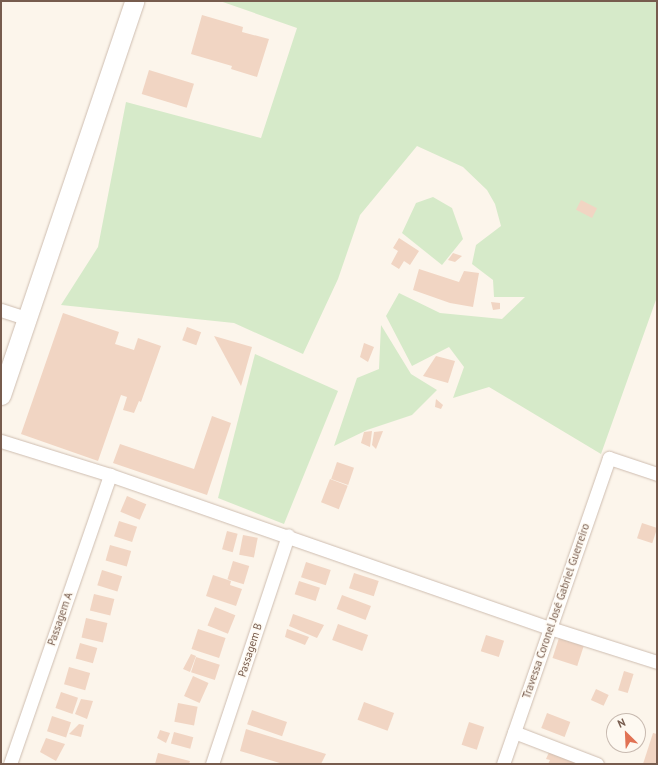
<!DOCTYPE html>
<html>
<head>
<meta charset="utf-8">
<style>
	body { margin:0 }
	#map { position:relative; width:658px; height:765px; overflow:hidden; background:#fcf5eb; font-family:"PT Sans",sans-serif }
	div>[style] { position:absolute }
	.green>* { inset:0; background:#d6eac9 }
	.building>* { inset:0; background:#f1d5c3; transform-origin:0 0 }
	.roads { filter:drop-shadow(0 0 1px #cebdb0) drop-shadow(0 0 1px #cebdb0) }
	.street>* { height:13px; margin:-6.5px; padding:0 6.5px; transform-origin:6.5px; border-radius:6.5px; background:#fff }
	.secondary>* { height:19px; margin:-9.5px; padding:0 9.5px; transform-origin:9.5px; border-radius:9.5px; background:#fff }
	span { translate:-50% -50%; white-space:nowrap; text-align:center; line-height:1.15; -webkit-text-stroke:3px #fef9f1; paint-order:stroke }
	.street-label { font-size:11px; color:#775c4e }
	.frame { position:absolute; inset:0; border:2px solid #775c4e; pointer-events:none }
	.north { position:absolute; left:606px; top:713px; width:40px; height:40px; box-sizing:border-box; background:#fef9f1; border:1px solid #c8bab0; border-radius:50%; rotate:336deg; font-size:11px; font-weight:700; line-height:16px; text-align:center; color:#775c4e }
	.north::after { content:''; display:block; margin:auto; width:14px; height:18px; background:#e17355; clip-path:polygon(50% 0,100% 100%,50% 72%,0 100%) }
</style>
</head>
<body>
<div id="map">
	<div class="green">
		<i style="clip-path:polygon(220px 1px,657px 1px,657px 297px,601px 454px,489px 387px,453px 398px,464px 367px,449px 347px,412px 366px,386px 316px,399px 293px,440px 313px,502px 319px,525px 297px,494px 297px,493px 280px,472px 264px,476px 245px,501px 226px,495px 204px,487px 190px,463px 167px,417px 146px,360px 215px,338px 279px,303px 354px,234px 323px,61px 305px,98px 247px,126px 102px,261px 138px,297px 28px)"></i>
		<i style="clip-path:polygon(433px 197px,452px 208px,463px 239px,442px 265px,402px 233px,416px 203px)"></i>
		<i style="clip-path:polygon(381px 325px,411px 374px,437px 390px,412px 415px,367px 430px,334px 446px,357px 378px,379px 369px)"></i>
		<i style="clip-path:polygon(255px 354px,338px 391px,284px 524px,218px 498px)"></i>
	</div>
	<div class="building">
		<i style="clip-path:polygon(202px 15px,243px 27px,242px 32px,269px 39px,257px 77px,231px 69px,232px 66px,191px 54px)"></i>
		<i style="left:149px;top:70px;width:47px;height:25px;rotate:17deg"></i>
		<i style="left:581px;top:200px;width:18px;height:11px;rotate:27deg"></i>
		<i style="clip-path:polygon(399px 238px,419px 251px,410px 265px,404px 261px,399px 269px,391px 264px,398px 251px,393px 248px)"></i>
		<i style="clip-path:polygon(453px 253px,462px 256px,455px 262px,448px 260px)"></i>
		<i style="clip-path:polygon(419px 269px,459px 282px,464px 271px,479px 273px,473px 307px,450px 303px,413px 290px)"></i>
		<i style="clip-path:polygon(491px 302px,500px 303px,500px 309px,493px 310px)"></i>
		<i style="clip-path:polygon(63px 313px,119px 332px,115px 344px,134px 350px,138px 338px,161px 346px,141px 402px,139px 401px,134px 413px,123px 410px,127px 397px,121px 395px,98px 461px,21px 434px)"></i>
		<i style="left:187px;top:327px;width:15px;height:14px;rotate:20deg"></i>
		<i style="clip-path:polygon(214px 336px,252px 347px,241px 386px)"></i>
		<i style="clip-path:polygon(364px 343px,374px 347px,368px 362px,360px 357px)"></i>
		<i style="clip-path:polygon(436px 356px,455px 361px,448px 383px,423px 376px)"></i>
		<i style="clip-path:polygon(436px 399px,443px 405px,441px 409px,435px 407px)"></i>
		<i style="clip-path:polygon(212px 416px,231px 423px,207px 495px,113px 463px,120px 444px,194px 469px)"></i>
		<i style="clip-path:polygon(372px 431px,370px 447px,361px 443px,364px 432px)"></i>
		<i style="clip-path:polygon(383px 431px,376px 449px,372px 445px,374px 432px)"></i>
		<i style="left:337px;top:462px;width:18px;height:18px;rotate:19deg"></i>
		<i style="left:330px;top:479px;width:19px;height:25px;rotate:21deg"></i>
		<i style="left:127px;top:496px;width:21px;height:17px;rotate:23deg"></i>
		<i style="left:119px;top:521px;width:19px;height:16px;rotate:18deg"></i>
		<i style="left:642px;top:523px;width:16px;height:16px;rotate:18deg"></i>
		<i style="left:227px;top:531px;width:11px;height:19px;rotate:15deg"></i>
		<i style="left:243px;top:535px;width:15px;height:20px;rotate:11deg"></i>
		<i style="left:110px;top:545px;width:22px;height:16px;rotate:16deg"></i>
		<i style="left:233px;top:561px;width:17px;height:19px;rotate:17deg"></i>
		<i style="left:306px;top:562px;width:26px;height:16px;rotate:18deg"></i>
		<i style="left:102px;top:570px;width:21px;height:16px;rotate:17deg"></i>
		<i style="left:354px;top:573px;width:26px;height:16px;rotate:18deg"></i>
		<i style="clip-path:polygon(213px 575px,231px 581px,230px 585px,242px 589px,236px 606px,206px 596px)"></i>
		<i style="left:299px;top:581px;width:22px;height:14px;rotate:18deg"></i>
		<i style="left:94px;top:594px;width:21px;height:17px;rotate:14deg"></i>
		<i style="left:342px;top:595px;width:31px;height:15px;rotate:21deg"></i>
		<i style="left:215px;top:607px;width:22px;height:20px;rotate:22deg"></i>
		<i style="clip-path:polygon(293px 614px,324px 625px,317px 638px,289px 626px)"></i>
		<i style="left:86px;top:618px;width:22px;height:20px;rotate:13deg"></i>
		<i style="left:338px;top:624px;width:32px;height:17px;rotate:20deg"></i>
		<i style="left:198px;top:629px;width:29px;height:21px;rotate:18deg"></i>
		<i style="clip-path:polygon(287px 629px,309px 637px,305px 645px,285px 637px)"></i>
		<i style="left:486px;top:635px;width:19px;height:17px;rotate:18deg"></i>
		<i style="left:559px;top:638px;width:26px;height:21px;rotate:18deg"></i>
		<i style="left:80px;top:643px;width:18px;height:16px;rotate:16deg"></i>
		<i style="clip-path:polygon(191px 654px,196px 656px,190px 672px,183px 669px)"></i>
		<i style="left:196px;top:657px;width:25px;height:16px;rotate:18deg"></i>
		<i style="left:69px;top:667px;width:22px;height:18px;rotate:16deg"></i>
		<i style="left:624px;top:671px;width:10px;height:20px;rotate:17deg"></i>
		<i style="left:193px;top:676px;width:17px;height:22px;rotate:24deg"></i>
		<i style="left:596px;top:689px;width:14px;height:12px;rotate:25deg"></i>
		<i style="left:61px;top:692px;width:18px;height:17px;rotate:19deg"></i>
		<i style="clip-path:polygon(81px 699px,93px 701px,87px 719px,75px 714px)"></i>
		<i style="left:364px;top:702px;width:32px;height:19px;rotate:20deg"></i>
		<i style="left:178px;top:703px;width:20px;height:19px;rotate:11deg"></i>
		<i style="left:252px;top:710px;width:37px;height:15px;rotate:19deg"></i>
		<i style="left:547px;top:713px;width:25px;height:16px;rotate:21deg"></i>
		<i style="left:52px;top:716px;width:20px;height:16px;rotate:18deg"></i>
		<i style="left:469px;top:722px;width:16px;height:24px;rotate:18deg"></i>
		<i style="clip-path:polygon(79px 724px,84px 725px,81px 737px,69px 734px)"></i>
		<i style="clip-path:polygon(246px 729px,326px 754px,321px 764px,283px 764px,240px 751px)"></i>
		<i style="clip-path:polygon(160px 730px,170px 733px,166px 743px,157px 738px)"></i>
		<i style="left:174px;top:732px;width:20px;height:12px;rotate:15deg"></i>
		<i style="clip-path:polygon(653px 733px,657px 734px,656px 764px,643px 764px)"></i>
		<i style="clip-path:polygon(46px 738px,65px 744px,56px 761px,40px 752px)"></i>
		<i style="clip-path:polygon(550px 750px,577px 761px,575px 764px,548px 764px,550px 760px,546px 759px)"></i>
		<i style="clip-path:polygon(158px 753px,190px 761px,189px 764px,155px 764px)"></i>
	</div>
	<div class="roads">
		<div class="street">
			<i style="left:1px;top:310px;width:26px;rotate:18deg"></i>
			<i style="left:1px;top:441px;width:114px;rotate:17.3deg"></i>
			<i style="left:110px;top:475px;width:466px;rotate:19.2deg"></i>
			<i style="left:550px;top:628px;width:112px;rotate:17.6deg"></i>
			<i style="left:514px;top:732px;width:89px;rotate:21.1deg"></i>
			<i style="left:10px;top:764px;width:306px;rotate:-70.9deg"></i>
			<i style="left:212px;top:764px;width:241px;rotate:-71.6deg"></i>
			<i style="left:503px;top:764px;width:324px;rotate:-70.9deg"></i>
			<i style="left:609px;top:458px;width:51px;rotate:18.4deg"></i>
		</div>
		<div class="secondary">
			<i style="left:1px;top:395px;width:416px;rotate:-71.3deg"></i>
		</div>
	</div>
	<div class="street-label">
		<span style="left:556px;top:611px;rotate:-71deg">Travessa Coronel José Gabriel Guerreiro</span>
		<span style="left:60px;top:619px;rotate:-71deg">Passagem A</span>
		<span style="left:250px;top:650px;rotate:-72deg">Passagem B</span>
	</div>
	<div class="frame"></div>
	<div class="north">N</div>
</div>
</body>
</html>
